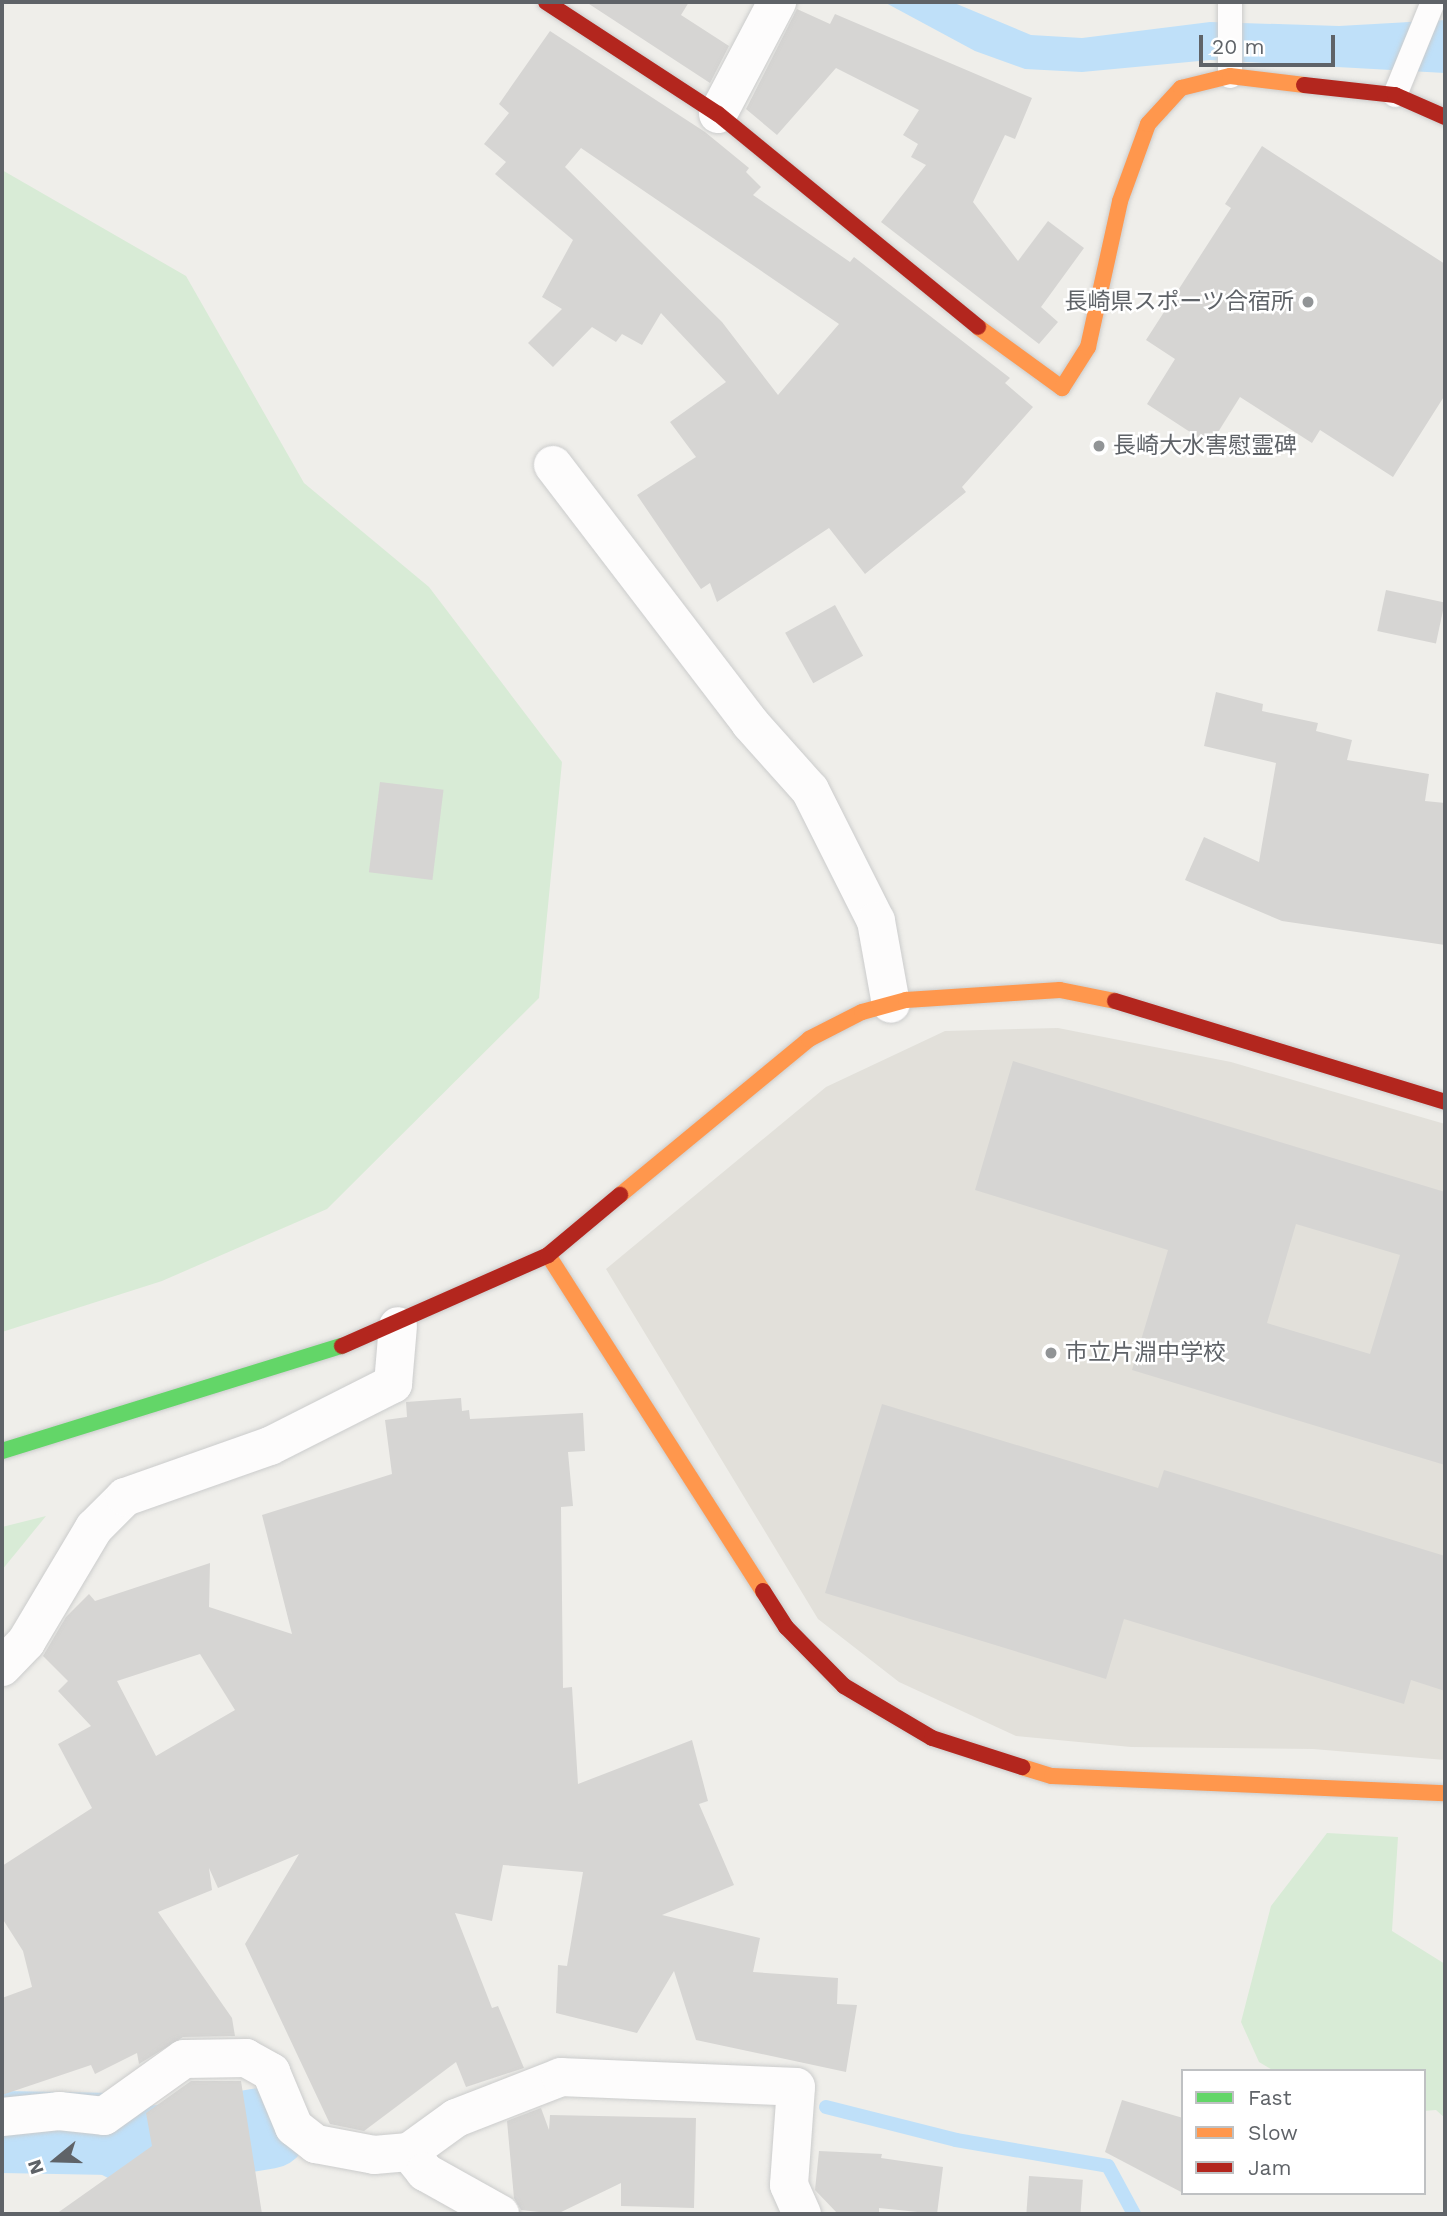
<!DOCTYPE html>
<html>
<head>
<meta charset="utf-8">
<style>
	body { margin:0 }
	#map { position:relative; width:1447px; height:2216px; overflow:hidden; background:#efeeea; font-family:"Work Sans","Noto Sans JP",sans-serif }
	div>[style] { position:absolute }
	.education>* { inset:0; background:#e2e0da }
	.green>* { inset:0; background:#d8ebd6 }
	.water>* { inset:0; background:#bfe0f9 }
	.stream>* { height:14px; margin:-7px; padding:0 7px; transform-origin:7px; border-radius:7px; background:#bfe0f9 }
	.river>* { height:82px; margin:-41px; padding:0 41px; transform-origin:41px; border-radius:41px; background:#bfe0f9 }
	.building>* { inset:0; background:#d6d5d3; transform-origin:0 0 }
	.roads { filter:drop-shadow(0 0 2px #cbcccc) drop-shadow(0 0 2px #cbcccc) }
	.lane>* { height:24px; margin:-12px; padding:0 12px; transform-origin:12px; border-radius:12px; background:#fdfcfc }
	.street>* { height:38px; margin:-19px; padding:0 19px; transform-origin:19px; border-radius:19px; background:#fdfcfc }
	.fast>* { height:16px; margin:-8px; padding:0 8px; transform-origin:8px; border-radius:8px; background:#63d668 }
	.slow>* { height:16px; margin:-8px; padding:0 8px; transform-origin:8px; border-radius:8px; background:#ff974d }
	.jam>* { height:16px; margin:-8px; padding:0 8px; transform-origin:8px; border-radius:8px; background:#b3261e }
	.dots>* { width:19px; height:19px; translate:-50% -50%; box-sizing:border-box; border:4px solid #fff; border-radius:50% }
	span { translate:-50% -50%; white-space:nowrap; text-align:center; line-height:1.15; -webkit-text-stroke:5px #fff; paint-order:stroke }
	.poi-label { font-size:23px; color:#5f6368 }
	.right { translate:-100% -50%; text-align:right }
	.left { translate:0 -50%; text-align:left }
	.frame { position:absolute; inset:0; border:4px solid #5f6368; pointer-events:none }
	.legend { position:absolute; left:1181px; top:2069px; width:245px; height:126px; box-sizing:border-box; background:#fff; border:2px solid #bfc1c3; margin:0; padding:9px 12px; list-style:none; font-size:21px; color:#5f6368 }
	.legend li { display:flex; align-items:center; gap:14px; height:35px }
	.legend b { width:35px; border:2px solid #bfc1c3 }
	.north { position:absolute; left:21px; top:2125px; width:70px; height:70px; -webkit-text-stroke:5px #fff; paint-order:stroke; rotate:251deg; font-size:19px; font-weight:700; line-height:28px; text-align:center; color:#5f6368 }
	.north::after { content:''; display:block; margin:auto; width:24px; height:32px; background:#5f6368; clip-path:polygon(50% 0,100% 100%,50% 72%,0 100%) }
	.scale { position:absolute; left:1199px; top:35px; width:136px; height:32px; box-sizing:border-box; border:4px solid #5f6368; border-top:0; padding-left:9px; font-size:21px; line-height:24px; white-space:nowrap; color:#5f6368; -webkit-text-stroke:5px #fff; paint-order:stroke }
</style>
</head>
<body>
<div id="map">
	<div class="education">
		<i style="clip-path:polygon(1058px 1028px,1231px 1062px,1445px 1124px,1445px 1760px,1313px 1749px,1131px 1747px,1016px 1736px,899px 1682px,818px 1619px,606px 1269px,826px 1087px,945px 1031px)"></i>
	</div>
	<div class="green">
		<i style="clip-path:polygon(2px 170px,186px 276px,304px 483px,429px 587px,562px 762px,539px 998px,327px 1209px,162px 1281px,2px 1332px)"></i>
		<i style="clip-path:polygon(46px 1516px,2px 1570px,2px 1527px)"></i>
		<i style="clip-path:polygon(1327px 1833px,1398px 1837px,1392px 1931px,1445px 1964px,1445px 2118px,1436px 2110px,1424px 2111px,1424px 2071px,1274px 2071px,1259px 2062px,1241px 2022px,1271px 1906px)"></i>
	</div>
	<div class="water">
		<i style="clip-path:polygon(884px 2px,952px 2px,1031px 35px,1082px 38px,1210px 22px,1339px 26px,1445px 20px,1445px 73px,1210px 60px,1082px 72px,1025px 69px,975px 51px)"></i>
	</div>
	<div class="stream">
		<i style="left:826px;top:2107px;width:134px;rotate:14.2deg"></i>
		<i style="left:956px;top:2140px;width:154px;rotate:9.7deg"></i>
		<i style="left:1108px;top:2166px;width:55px;rotate:61.6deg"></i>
	</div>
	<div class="river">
		<i style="left:2px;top:2132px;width:110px;rotate:1deg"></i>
		<i style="left:112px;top:2134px;width:34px;rotate:27deg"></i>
		<i style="left:142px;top:2149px;width:128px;rotate:-9.5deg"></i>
	</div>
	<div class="building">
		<i style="clip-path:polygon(586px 2px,689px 2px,681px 15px,729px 46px,710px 83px)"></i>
		<i style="clip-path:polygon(797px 9px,830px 24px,835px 14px,1032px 98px,1015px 139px,1005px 135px,973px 202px,1018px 261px,1048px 221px,1084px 248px,1041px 307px,1058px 322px,1039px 344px,881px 222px,926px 165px,911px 157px,918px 144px,903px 135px,919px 110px,836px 68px,777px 135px,746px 109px)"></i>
		<i style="clip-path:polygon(evenodd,550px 31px,705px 132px,749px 168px,746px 172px,761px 187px,753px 195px,850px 262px,854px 257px,1010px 378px,1005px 383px,1033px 407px,962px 487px,966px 492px,865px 574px,829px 528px,717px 602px,710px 583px,701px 589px,637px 495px,696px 457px,670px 422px,726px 382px,661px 313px,642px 345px,622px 334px,616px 342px,592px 327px,553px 367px,528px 343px,562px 309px,542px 297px,573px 240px,495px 174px,506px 162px,484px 144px,509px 113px,499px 104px,550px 31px,581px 148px,839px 324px,778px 395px,722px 322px,565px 167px,581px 148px)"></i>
		<i style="clip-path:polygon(1262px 146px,1445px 264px,1445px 395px,1393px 477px,1320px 430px,1312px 443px,1240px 397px,1210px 445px,1147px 404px,1175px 359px,1146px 340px,1231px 208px,1225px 204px)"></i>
		<i style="left:1386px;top:590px;width:60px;height:42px;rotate:12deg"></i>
		<i style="left:835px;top:605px;width:58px;height:57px;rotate:61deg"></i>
		<i style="clip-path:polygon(1216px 692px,1263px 704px,1262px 711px,1318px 723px,1316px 731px,1352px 740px,1347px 760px,1429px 774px,1425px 801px,1445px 803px,1445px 945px,1282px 921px,1185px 880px,1204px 837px,1259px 862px,1276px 763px,1204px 746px)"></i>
		<i style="left:380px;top:782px;width:64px;height:91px;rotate:7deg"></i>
		<i style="clip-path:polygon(evenodd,1013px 1061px,1445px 1192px,1445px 1465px,1132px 1370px,1168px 1250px,975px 1190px,1013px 1061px,1296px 1224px,1400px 1255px,1370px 1354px,1267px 1323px,1296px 1224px)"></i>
		<i style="clip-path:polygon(evenodd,461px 1398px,462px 1411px,469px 1410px,470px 1419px,583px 1413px,585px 1451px,568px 1452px,573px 1506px,561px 1507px,563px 1688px,572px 1687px,578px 1784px,692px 1740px,708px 1801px,699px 1804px,734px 1885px,662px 1915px,760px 1938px,753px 1972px,838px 1978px,837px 2004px,857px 2005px,846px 2072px,696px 2040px,674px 1971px,637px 2033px,556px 2013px,558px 1965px,567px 1966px,583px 1872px,503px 1865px,492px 1921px,455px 1913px,492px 2008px,498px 2006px,524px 2068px,466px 2087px,456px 2062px,364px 2131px,330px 2124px,245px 1944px,299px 1854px,218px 1888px,209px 1868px,212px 1890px,158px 1912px,232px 2018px,235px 2036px,183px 2037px,139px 2064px,137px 2053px,95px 2074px,91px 2065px,2px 2095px,2px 1998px,32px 1987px,23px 1951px,2px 1918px,2px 1866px,92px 1808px,58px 1744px,91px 1726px,58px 1691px,68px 1681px,43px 1656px,66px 1617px,89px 1594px,95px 1601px,210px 1563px,209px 1607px,292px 1634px,262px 1515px,392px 1474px,385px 1420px,407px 1417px,406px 1402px,461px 1398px,200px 1654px,235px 1710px,156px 1756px,117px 1681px,200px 1654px)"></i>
		<i style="clip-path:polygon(882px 1404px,1158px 1488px,1164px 1470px,1445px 1556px,1445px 1691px,1411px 1680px,1404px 1704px,1124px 1619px,1106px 1679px,825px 1593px)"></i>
		<i style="clip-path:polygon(191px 2081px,241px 2081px,262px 2214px,56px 2214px,152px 2146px,146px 2113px)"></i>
		<i style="clip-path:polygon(1122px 2100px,1183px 2118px,1183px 2193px,1105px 2152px)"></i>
		<i style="clip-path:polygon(541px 2108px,549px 2130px,550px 2115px,696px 2118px,694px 2208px,621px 2206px,621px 2183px,557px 2214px,521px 2210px,514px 2198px,507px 2121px)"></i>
		<i style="clip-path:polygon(819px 2151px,882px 2154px,881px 2158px,943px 2167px,937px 2214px,879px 2208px,879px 2214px,838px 2214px,815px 2190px)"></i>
		<i style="left:1029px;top:2176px;width:54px;height:38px;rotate:4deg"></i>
	</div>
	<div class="roads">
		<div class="lane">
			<i style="left:1230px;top:2px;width:74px;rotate:90deg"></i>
			<i style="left:1395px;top:95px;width:100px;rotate:-67.8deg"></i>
		</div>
		<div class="street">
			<i style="left:718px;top:114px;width:127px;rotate:-62.2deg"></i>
			<i style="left:553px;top:465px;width:325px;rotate:52.6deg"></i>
			<i style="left:750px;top:723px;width:90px;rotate:48.2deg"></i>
			<i style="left:810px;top:790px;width:147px;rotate:63.3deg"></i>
			<i style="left:876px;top:921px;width:84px;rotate:79.8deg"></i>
			<i style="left:2px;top:1667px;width:35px;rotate:-46deg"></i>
			<i style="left:26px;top:1642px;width:133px;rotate:-59.2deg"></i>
			<i style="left:94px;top:1528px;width:44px;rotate:-45deg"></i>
			<i style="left:125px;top:1497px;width:154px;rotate:-19.4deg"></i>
			<i style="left:270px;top:1446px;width:138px;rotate:-26.8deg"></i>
			<i style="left:393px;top:1384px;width:58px;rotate:-85.1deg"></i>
			<i style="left:2px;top:2117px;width:57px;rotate:-6deg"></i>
			<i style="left:59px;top:2111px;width:45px;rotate:6.3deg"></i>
			<i style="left:104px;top:2116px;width:98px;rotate:-35.5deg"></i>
			<i style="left:184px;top:2059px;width:62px;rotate:-0.9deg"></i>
			<i style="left:246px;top:2058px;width:29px;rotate:29deg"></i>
			<i style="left:271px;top:2072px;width:60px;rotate:67.3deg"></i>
			<i style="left:294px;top:2127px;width:28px;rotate:38deg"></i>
			<i style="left:316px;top:2144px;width:59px;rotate:10.7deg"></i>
			<i style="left:374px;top:2155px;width:35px;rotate:-5deg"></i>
			<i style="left:409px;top:2152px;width:58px;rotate:-35.9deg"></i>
			<i style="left:456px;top:2118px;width:113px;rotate:-21.3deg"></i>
			<i style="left:561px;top:2077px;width:235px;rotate:2.4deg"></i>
			<i style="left:796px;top:2087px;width:98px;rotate:94.1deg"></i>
			<i style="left:789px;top:2185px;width:32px;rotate:66deg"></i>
			<i style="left:409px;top:2152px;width:26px;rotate:51deg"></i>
			<i style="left:425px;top:2172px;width:86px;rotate:29.2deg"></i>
		</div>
		<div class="fast">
			<i style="left:2px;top:1451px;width:356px;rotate:-17.2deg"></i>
		</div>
		<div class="slow">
			<i style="left:978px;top:327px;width:104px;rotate:36deg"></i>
			<i style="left:1062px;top:388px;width:49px;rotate:-57.6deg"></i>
			<i style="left:1088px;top:347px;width:149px;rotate:-77.6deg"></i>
			<i style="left:1120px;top:201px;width:82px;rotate:-70deg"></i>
			<i style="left:1148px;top:124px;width:49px;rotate:-47.5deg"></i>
			<i style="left:1181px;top:88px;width:50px;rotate:-13.8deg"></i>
			<i style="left:1230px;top:76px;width:75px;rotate:6.9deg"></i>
			<i style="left:620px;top:1195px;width:245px;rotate:-39.5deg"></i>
			<i style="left:809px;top:1039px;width:59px;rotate:-27deg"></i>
			<i style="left:862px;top:1012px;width:46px;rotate:-15.3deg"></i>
			<i style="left:906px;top:1000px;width:154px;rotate:-3.7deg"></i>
			<i style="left:1060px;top:990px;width:56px;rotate:11.3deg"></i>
			<i style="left:548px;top:1255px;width:399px;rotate:57.4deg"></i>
			<i style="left:1022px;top:1767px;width:31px;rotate:17deg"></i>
			<i style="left:1052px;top:1776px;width:393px;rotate:2.5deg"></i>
		</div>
		<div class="jam">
			<i style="left:546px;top:2px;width:205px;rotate:33.1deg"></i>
			<i style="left:718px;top:114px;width:336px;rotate:39.3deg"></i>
			<i style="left:1304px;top:85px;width:92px;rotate:6.3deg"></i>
			<i style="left:1395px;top:95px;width:55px;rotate:23.7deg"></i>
			<i style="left:1115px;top:1001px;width:345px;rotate:17deg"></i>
			<i style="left:342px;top:1346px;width:225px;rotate:-23.8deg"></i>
			<i style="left:548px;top:1255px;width:94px;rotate:-39.8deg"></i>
			<i style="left:763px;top:1591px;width:43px;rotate:57.4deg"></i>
			<i style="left:786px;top:1627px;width:83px;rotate:45.5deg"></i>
			<i style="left:844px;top:1686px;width:102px;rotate:30.6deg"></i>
			<i style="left:932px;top:1738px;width:95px;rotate:17.9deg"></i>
		</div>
	</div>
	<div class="dots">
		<i style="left:1308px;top:302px;background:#919496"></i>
		<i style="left:1099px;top:446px;background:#919496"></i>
		<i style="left:1051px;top:1353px;background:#919496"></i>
	</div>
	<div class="poi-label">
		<span class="right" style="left:1294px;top:302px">長崎県スポーツ合宿所</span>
		<span class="left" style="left:1113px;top:446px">長崎大水害慰霊碑</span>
		<span class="left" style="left:1065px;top:1353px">市立片淵中学校</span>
	</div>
	<div class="frame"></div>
	<ul class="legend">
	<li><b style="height:9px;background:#63d668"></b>Fast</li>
	<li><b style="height:9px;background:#ff974d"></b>Slow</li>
	<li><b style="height:9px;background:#b3261e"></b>Jam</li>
	</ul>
	<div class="north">N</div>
	<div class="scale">20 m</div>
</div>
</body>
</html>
